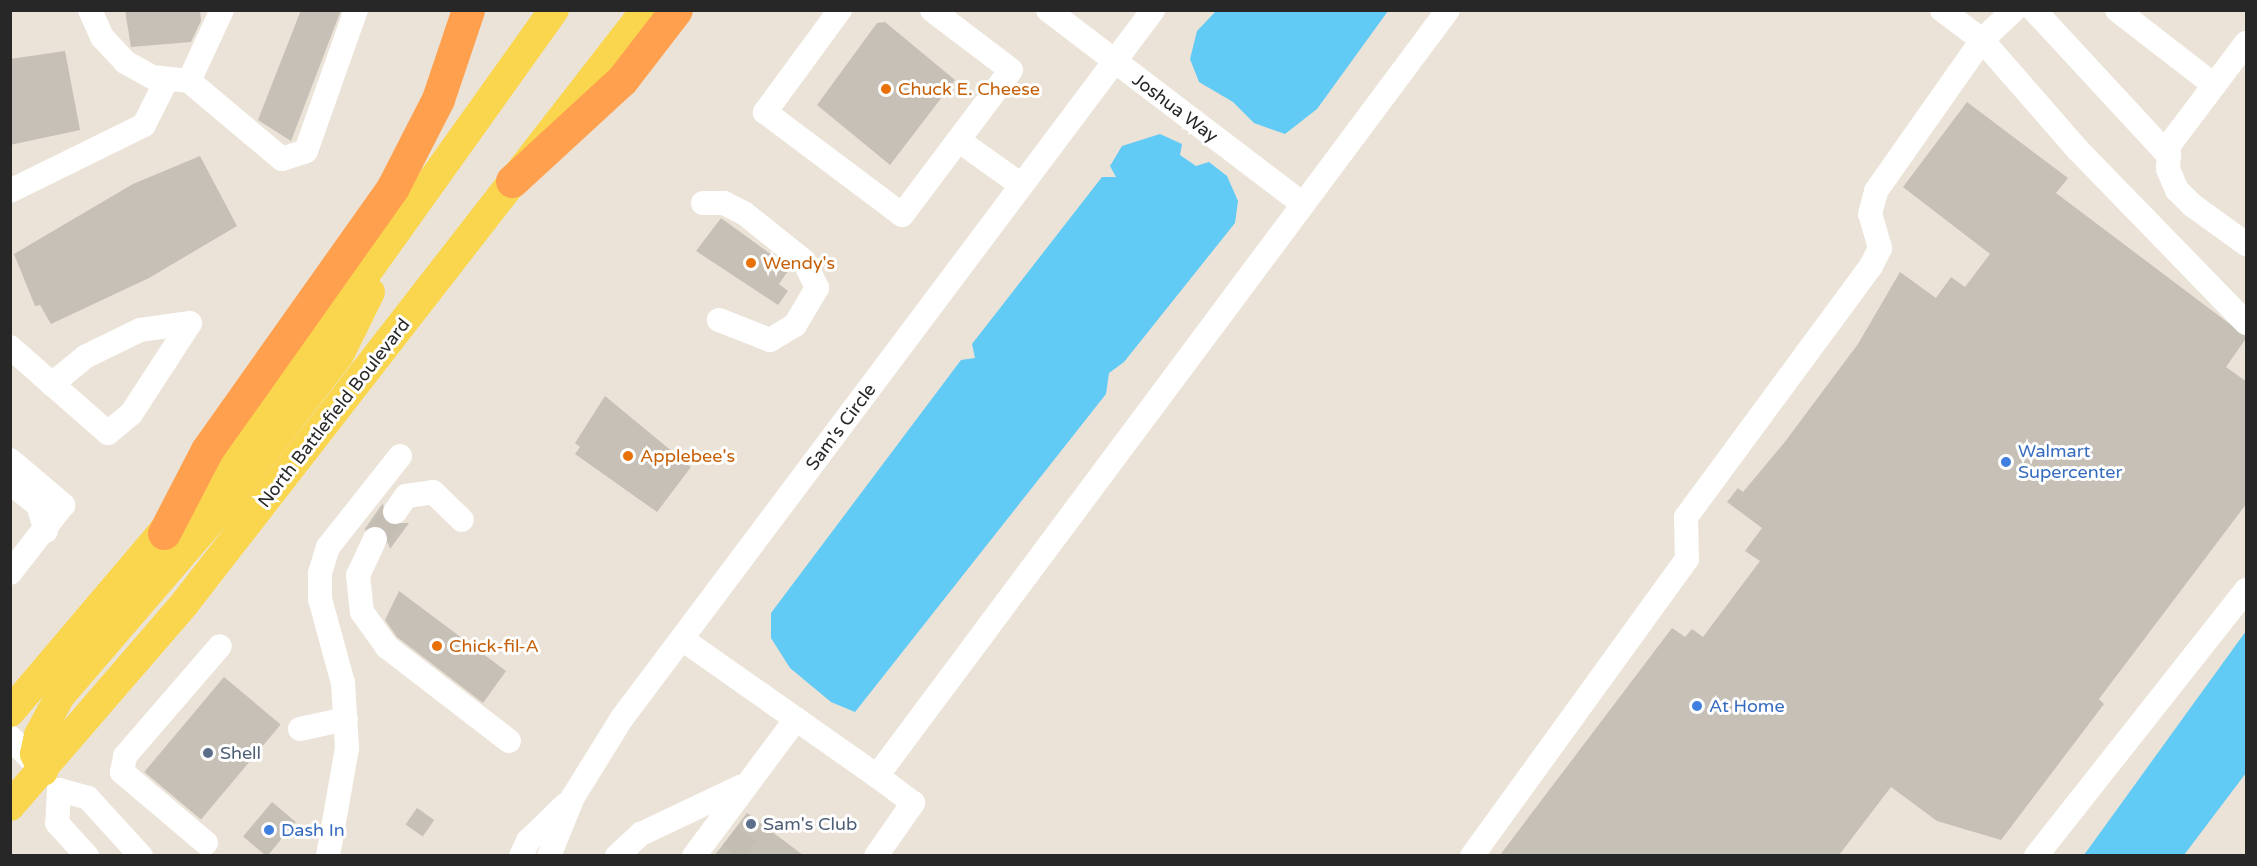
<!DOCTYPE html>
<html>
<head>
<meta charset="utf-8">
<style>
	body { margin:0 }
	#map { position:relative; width:2257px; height:866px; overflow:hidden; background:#ebe3d7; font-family:"Varela Round",sans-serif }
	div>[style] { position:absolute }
	.water>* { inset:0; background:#61caf5 }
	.building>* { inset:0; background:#c6c0b7; transform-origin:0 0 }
	.minor-tunnel>* { height:24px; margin-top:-12px; transform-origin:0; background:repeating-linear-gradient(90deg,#c4bdb4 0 24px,transparent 0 36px) }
	.minor>* { height:24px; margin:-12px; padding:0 12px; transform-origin:12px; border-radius:12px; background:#fff }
	.major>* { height:30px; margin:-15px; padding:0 15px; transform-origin:15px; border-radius:15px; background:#f9d64e }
	.highway>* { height:33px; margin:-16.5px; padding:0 16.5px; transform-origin:16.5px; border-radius:16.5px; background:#ffa04e }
	.dots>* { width:16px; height:16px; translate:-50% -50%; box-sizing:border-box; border:3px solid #fff; border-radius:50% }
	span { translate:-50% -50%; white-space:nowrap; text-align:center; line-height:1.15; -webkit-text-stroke:6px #fff; paint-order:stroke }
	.food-label { font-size:18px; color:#c56008 }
	.left { translate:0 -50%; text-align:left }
	.street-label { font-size:18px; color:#272727 }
	.shop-label { font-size:18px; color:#366cbe }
	.service-label { font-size:18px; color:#4e5e75 }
	.frame { position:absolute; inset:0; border:12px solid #272727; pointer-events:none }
</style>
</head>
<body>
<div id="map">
	<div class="water">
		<i style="clip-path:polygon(1216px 11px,1216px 10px,1388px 11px,1317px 109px,1285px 134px,1254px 123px,1233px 102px,1199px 82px,1190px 59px,1197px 31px)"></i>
		<i style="clip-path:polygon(1160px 134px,1182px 144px,1180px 155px,1196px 166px,1209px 162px,1227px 176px,1238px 201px,1235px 223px,1124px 362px,1109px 373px,1106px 394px,855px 712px,831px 702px,790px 668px,771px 638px,771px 613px,961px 360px,975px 358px,972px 344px,1102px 177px,1116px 177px,1110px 166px,1122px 146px)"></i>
		<i style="clip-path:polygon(2246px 631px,2246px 773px,2184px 855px,2084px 855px)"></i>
	</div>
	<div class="building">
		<i style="clip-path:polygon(125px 10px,200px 10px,201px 21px,191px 42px,131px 47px)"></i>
		<i style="clip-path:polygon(301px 10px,341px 10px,291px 141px,258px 120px)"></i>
		<i style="clip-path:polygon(885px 22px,955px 80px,890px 165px,817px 105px,877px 23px)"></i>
		<i style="clip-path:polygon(65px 51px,80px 130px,10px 145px,10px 59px)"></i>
		<i style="clip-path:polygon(1967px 102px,2068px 178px,2056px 193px,2247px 337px,2226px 367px,2247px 382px,2247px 503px,2099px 699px,2104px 704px,2001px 840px,1937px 821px,1891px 787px,1839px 855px,1500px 855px,1672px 628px,1685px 637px,1692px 629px,1703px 637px,1760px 561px,1745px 551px,1762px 528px,1727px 502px,1738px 488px,1743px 492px,1784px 443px,1858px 344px,1900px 272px,1936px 298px,1951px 277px,1965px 287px,1990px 254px,1903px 187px)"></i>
		<i style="clip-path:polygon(200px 156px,237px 226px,149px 278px,51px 324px,40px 305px,35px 306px,14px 254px,133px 184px)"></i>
		<i style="clip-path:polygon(721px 218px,790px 268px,779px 284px,788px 291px,778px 305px,696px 251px)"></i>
		<i style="clip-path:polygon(605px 396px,691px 467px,657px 512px,575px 454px,580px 447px,575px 443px)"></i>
		<i style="clip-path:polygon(383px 503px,386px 523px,409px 523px,390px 549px,382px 526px,364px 530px)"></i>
		<i style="clip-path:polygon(399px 591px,506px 671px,483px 703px,397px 637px,385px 620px)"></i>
		<i style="left:224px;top:677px;width:74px;height:124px;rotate:40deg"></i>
		<i style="left:272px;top:802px;width:31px;height:45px;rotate:40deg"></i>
		<i style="left:417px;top:808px;width:21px;height:20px;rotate:35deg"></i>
		<i style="clip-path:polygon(747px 813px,803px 855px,715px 855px)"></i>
	</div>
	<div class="minor-tunnel">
		<i style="left:375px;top:539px;width:34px;rotate:-53deg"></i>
		<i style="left:730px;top:836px;width:34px;rotate:37deg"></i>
	</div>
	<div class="minor">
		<i style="left:90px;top:10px;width:30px;rotate:66deg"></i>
		<i style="left:102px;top:37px;width:34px;rotate:47deg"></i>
		<i style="left:125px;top:62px;width:31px;rotate:29deg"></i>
		<i style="left:152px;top:77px;width:37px;rotate:6deg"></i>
		<i style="left:189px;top:81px;width:121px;rotate:40deg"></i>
		<i style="left:282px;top:159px;width:25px;rotate:-18deg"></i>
		<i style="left:306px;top:151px;width:150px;rotate:-70.5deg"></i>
		<i style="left:840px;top:10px;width:127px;rotate:126.3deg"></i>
		<i style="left:765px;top:112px;width:171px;rotate:36.9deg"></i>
		<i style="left:902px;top:215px;width:181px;rotate:-53.1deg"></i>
		<i style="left:1011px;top:70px;width:99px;rotate:-142.8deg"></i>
		<i style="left:1048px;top:10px;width:320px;rotate:37.3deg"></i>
		<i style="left:2014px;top:10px;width:44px;rotate:136.8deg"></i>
		<i style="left:1982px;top:40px;width:146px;rotate:48.9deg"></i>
		<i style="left:2078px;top:150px;width:241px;rotate:45.8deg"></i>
		<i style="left:2034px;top:10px;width:199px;rotate:47.2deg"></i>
		<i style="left:2117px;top:10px;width:123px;rotate:37.7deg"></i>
		<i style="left:2246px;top:43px;width:128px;rotate:127deg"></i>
		<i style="left:2169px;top:145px;width:24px;rotate:92deg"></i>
		<i style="left:2168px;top:169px;width:23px;rotate:67deg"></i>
		<i style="left:2177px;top:190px;width:21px;rotate:45deg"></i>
		<i style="left:2192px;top:205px;width:67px;rotate:35.8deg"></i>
		<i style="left:189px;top:81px;width:78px;rotate:-65.1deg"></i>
		<i style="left:958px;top:140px;width:77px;rotate:35.5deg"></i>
		<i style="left:10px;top:191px;width:149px;rotate:-26.2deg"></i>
		<i style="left:144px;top:125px;width:51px;rotate:-63.4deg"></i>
		<i style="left:703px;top:203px;width:21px"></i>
		<i style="left:724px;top:203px;width:22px;rotate:27deg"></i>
		<i style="left:744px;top:213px;width:77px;rotate:38.7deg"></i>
		<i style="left:804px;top:261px;width:30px;rotate:64deg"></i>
		<i style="left:817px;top:288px;width:43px;rotate:120.7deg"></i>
		<i style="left:795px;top:325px;width:29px;rotate:149deg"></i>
		<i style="left:770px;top:340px;width:55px;rotate:-158.6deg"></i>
		<i style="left:10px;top:347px;width:56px;rotate:41.4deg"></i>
		<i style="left:52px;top:384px;width:74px;rotate:41.2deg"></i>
		<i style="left:108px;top:433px;width:30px;rotate:-40deg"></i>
		<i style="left:131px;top:414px;width:108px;rotate:-57deg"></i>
		<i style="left:190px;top:323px;width:50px;rotate:172deg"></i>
		<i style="left:140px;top:330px;width:61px;rotate:153.9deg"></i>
		<i style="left:85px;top:357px;width:43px;rotate:140.7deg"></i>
		<i style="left:10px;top:460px;width:70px;rotate:40.3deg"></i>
		<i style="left:63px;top:505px;width:86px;rotate:127.9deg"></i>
		<i style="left:10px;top:483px;width:36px;rotate:38deg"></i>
		<i style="left:38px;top:505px;width:27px;rotate:73deg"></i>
		<i style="left:395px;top:512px;width:19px;rotate:-55deg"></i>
		<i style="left:406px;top:496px;width:27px;rotate:-8deg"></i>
		<i style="left:433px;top:492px;width:40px;rotate:44deg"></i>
		<i style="left:375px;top:539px;width:40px;rotate:115deg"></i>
		<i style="left:358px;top:575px;width:37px;rotate:84deg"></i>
		<i style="left:362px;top:612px;width:43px;rotate:54.5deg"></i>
		<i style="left:387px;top:647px;width:154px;rotate:37.6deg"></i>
		<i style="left:682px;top:639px;width:238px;rotate:35.1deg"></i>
		<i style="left:877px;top:776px;width:955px;rotate:-53.3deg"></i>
		<i style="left:300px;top:729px;width:47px;rotate:-12.3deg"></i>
		<i style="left:10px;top:737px;width:48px;rotate:46.7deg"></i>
		<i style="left:59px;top:790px;width:30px;rotate:15deg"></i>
		<i style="left:88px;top:798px;width:79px;rotate:47.6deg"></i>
		<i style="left:59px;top:790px;width:33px;rotate:93deg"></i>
		<i style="left:57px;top:823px;width:45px;rotate:47.7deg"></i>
		<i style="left:206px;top:843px;width:110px;rotate:-139.8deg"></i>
		<i style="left:122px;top:772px;width:16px;rotate:-79deg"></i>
		<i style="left:125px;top:756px;width:145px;rotate:-49.2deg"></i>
		<i style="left:328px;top:856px;width:110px;rotate:-80deg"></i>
		<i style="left:347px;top:748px;width:65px;rotate:-93.5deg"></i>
		<i style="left:343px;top:683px;width:87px;rotate:-105.3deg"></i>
		<i style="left:320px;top:599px;width:26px;rotate:-90deg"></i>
		<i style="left:320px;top:573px;width:27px;rotate:-73deg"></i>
		<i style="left:328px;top:547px;width:116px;rotate:-51.6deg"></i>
		<i style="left:521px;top:856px;width:17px;rotate:-65deg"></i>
		<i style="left:528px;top:841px;width:52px;rotate:-44.2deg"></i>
		<i style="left:549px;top:856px;width:64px;rotate:-67.9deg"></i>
		<i style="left:573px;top:797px;width:93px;rotate:-58.2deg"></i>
		<i style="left:622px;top:718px;width:885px;rotate:-53.13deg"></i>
		<i style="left:617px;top:856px;width:33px;rotate:-43deg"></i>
		<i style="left:641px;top:834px;width:110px;rotate:-25.4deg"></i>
		<i style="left:694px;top:856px;width:171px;rotate:-53.3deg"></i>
		<i style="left:876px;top:856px;width:65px;rotate:-55.1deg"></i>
		<i style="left:913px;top:803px;width:45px;rotate:-143.1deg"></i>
		<i style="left:1472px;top:856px;width:367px;rotate:-54.1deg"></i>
		<i style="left:1687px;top:559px;width:42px;rotate:-91.4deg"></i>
		<i style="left:1686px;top:517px;width:312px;rotate:-53.6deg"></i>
		<i style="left:1871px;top:266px;width:20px;rotate:-63deg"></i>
		<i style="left:1880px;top:248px;width:35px;rotate:-106deg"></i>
		<i style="left:1870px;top:214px;width:24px;rotate:-75deg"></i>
		<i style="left:1876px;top:191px;width:184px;rotate:-54.9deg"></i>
		<i style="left:1982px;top:40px;width:50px;rotate:-143.1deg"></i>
		<i style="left:2036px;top:856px;width:339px;rotate:-51.7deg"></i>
	</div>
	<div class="major">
		<i style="left:10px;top:712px;width:417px;rotate:-49.7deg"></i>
		<i style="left:280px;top:394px;width:472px;rotate:-54.5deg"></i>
		<i style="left:43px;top:771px;width:19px;rotate:-115deg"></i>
		<i style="left:35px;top:754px;width:19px;rotate:-78deg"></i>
		<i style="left:39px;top:735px;width:44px;rotate:-61.7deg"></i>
		<i style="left:60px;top:696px;width:238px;rotate:-49.3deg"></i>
		<i style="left:215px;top:516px;width:203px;rotate:-52.4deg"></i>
		<i style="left:339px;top:355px;width:70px;rotate:-63.8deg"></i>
		<i style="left:10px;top:806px;width:268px;rotate:-49.2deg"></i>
		<i style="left:185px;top:603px;width:751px;rotate:-52.14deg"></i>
	</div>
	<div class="highway">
		<i style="left:512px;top:181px;width:149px;rotate:-42.6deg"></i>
		<i style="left:622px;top:80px;width:88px;rotate:-52.4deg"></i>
		<i style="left:164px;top:533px;width:93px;rotate:-62.6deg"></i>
		<i style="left:207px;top:450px;width:322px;rotate:-54.7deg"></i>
		<i style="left:393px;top:187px;width:99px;rotate:-62.9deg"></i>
		<i style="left:438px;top:99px;width:94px;rotate:-71.4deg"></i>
	</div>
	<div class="dots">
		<i style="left:886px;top:89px;background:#e8710a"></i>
		<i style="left:751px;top:263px;background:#e8710a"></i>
		<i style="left:628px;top:456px;background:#e8710a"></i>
		<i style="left:2006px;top:462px;background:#3f7fe0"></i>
		<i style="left:437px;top:646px;background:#e8710a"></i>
		<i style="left:1697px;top:706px;background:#3f7fe0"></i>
		<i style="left:208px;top:753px;background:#5c6f8a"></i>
		<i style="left:751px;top:824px;background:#5c6f8a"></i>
		<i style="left:269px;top:830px;background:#3f7fe0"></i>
	</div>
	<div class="food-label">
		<span class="left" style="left:898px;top:89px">Chuck E. Cheese</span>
		<span class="left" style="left:763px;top:263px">Wendy's</span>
		<span class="left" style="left:640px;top:456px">Applebee's</span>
		<span class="left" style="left:449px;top:646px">Chick-fil-A</span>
	</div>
	<div class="street-label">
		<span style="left:1175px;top:108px;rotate:37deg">Joshua Way</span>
		<span style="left:334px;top:413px;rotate:-52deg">North Battlefield Boulevard</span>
		<span style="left:841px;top:427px;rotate:-53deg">Sam's Circle</span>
	</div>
	<div class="shop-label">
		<span class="left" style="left:2018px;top:462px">Walmart<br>Supercenter</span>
		<span class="left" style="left:1709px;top:706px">At Home</span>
		<span class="left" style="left:281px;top:830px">Dash In</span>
	</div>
	<div class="service-label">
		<span class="left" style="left:220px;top:753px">Shell</span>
		<span class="left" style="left:763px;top:824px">Sam's Club</span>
	</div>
	<div class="frame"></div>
</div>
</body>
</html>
